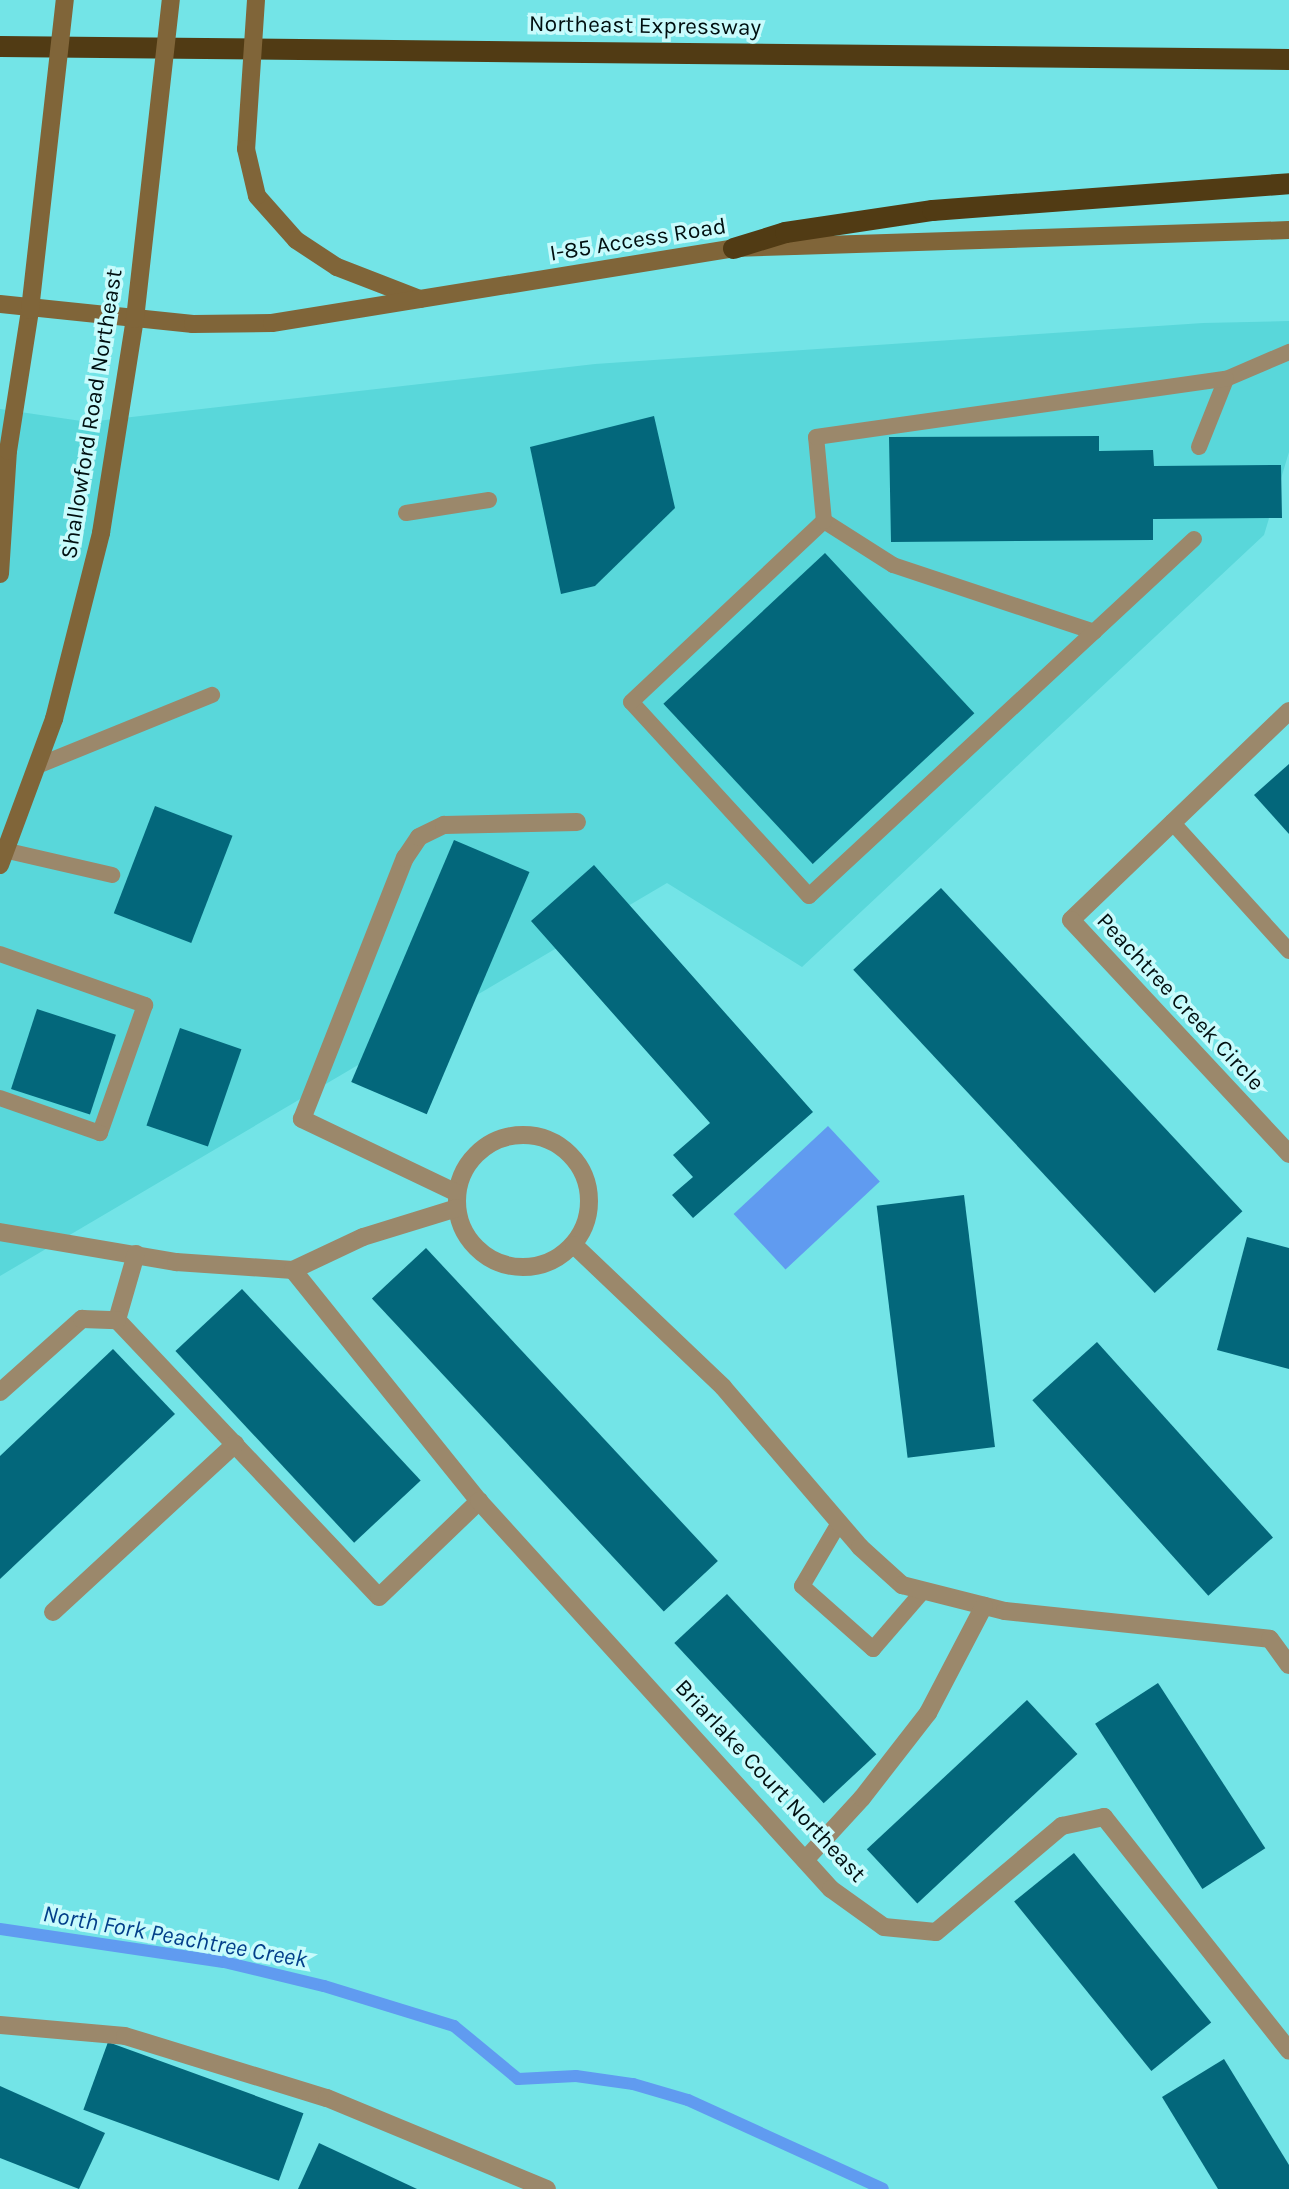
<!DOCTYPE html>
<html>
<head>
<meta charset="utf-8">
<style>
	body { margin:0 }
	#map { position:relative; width:1289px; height:2189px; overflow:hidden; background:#73e4e7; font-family:Karla,sans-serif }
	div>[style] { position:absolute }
	.built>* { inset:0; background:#59d7da }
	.water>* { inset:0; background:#609bf0; transform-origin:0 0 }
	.stream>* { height:12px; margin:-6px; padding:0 6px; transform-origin:6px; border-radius:6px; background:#609bf0 }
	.building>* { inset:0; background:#03677b; transform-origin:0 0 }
	.lane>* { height:16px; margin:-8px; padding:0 8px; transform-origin:8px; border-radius:8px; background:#9b886b }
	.street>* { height:18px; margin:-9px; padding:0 9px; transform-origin:9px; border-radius:9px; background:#9b886b }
	.street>.ring { margin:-9px; padding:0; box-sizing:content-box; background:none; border:18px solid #9b886b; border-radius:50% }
	.secondary>* { height:18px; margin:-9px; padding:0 9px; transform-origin:9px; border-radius:9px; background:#806539 }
	.highway>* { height:21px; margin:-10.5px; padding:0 10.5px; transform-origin:10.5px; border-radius:10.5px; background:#513b14 }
	.secondary-bridge>* { height:18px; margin:-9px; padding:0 9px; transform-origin:9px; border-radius:9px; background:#806539 }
	span { translate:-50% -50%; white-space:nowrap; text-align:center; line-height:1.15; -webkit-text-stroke:7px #c8fbfc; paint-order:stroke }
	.street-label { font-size:23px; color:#000f10 }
	.water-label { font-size:24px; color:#033f8a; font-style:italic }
</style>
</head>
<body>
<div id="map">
	<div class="built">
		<i style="clip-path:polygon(1289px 321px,1289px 452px,1264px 535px,802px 967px,667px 883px,0 1276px,0 409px,88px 422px,595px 364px,1203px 323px)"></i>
	</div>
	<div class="water">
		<i style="left:828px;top:1126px;width:76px;height:129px;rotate:47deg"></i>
	</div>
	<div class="stream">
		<i style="left:0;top:1929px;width:226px;rotate:8.4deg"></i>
		<i style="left:224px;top:1962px;width:103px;rotate:13.5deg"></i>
		<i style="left:324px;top:1986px;width:136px;rotate:17.1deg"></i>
		<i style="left:454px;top:2026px;width:83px;rotate:39.6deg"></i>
		<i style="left:518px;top:2079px;width:58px;rotate:-3deg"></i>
		<i style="left:576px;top:2076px;width:58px;rotate:8deg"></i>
		<i style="left:633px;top:2084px;width:57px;rotate:16.2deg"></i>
		<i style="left:688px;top:2100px;width:214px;rotate:24.5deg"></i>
	</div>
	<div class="building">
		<i style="clip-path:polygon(654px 416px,675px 508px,595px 586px,561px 594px,530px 447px)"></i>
		<i style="clip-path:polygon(1099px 436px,1099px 451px,1153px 450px,1154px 466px,1281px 465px,1282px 518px,1153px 519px,1153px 540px,891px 542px,889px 437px)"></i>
		<i style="left:825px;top:553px;width:219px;height:221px;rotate:47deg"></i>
		<i style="clip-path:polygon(1289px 764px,1289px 834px,1254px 795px)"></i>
		<i style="left:155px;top:806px;width:83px;height:115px;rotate:21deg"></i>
		<i style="left:454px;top:840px;width:82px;height:263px;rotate:23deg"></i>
		<i style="clip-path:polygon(594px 865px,813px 1112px,693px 1218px,672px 1195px,693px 1177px,673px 1155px,710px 1123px,531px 921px)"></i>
		<i style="left:941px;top:888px;width:442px;height:120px;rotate:47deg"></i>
		<i style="left:37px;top:1009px;width:83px;height:84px;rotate:18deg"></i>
		<i style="left:180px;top:1028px;width:65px;height:103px;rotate:19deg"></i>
		<i style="left:964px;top:1195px;width:254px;height:88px;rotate:83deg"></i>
		<i style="clip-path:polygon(1247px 1237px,1289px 1248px,1289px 1369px,1217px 1350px)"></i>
		<i style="left:426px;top:1248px;width:428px;height:74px;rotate:47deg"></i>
		<i style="left:242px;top:1289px;width:262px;height:91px;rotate:47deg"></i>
		<i style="left:1097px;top:1342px;width:263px;height:87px;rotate:48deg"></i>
		<i style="clip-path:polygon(113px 1349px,175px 1414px,0 1579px,0 1456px)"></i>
		<i style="left:727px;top:1594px;width:219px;height:72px;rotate:47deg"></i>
		<i style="left:1158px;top:1683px;width:197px;height:75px;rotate:57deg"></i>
		<i style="left:1027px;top:1700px;width:74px;height:219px;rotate:47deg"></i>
		<i style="left:1074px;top:1853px;width:218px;height:77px;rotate:51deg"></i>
		<i style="left:108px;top:2042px;width:208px;height:72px;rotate:20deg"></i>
		<i style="clip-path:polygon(1224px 2059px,1289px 2165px,1289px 2189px,1218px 2189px,1162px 2097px)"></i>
		<i style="clip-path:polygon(0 2086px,105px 2133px,79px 2189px,0 2158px)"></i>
		<i style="clip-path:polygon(319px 2143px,417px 2189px,298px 2189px)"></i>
	</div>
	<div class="lane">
		<i style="left:1199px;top:447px;width:73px;rotate:-68.3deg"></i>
		<i style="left:1226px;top:379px;width:69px;rotate:-23.2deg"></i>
		<i style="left:406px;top:513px;width:84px;rotate:-8.9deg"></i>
		<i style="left:824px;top:521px;width:82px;rotate:32.5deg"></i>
		<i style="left:893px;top:565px;width:212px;rotate:18.4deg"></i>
		<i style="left:1194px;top:539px;width:525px;rotate:137.16deg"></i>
		<i style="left:809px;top:896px;width:263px;rotate:-132.5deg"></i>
		<i style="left:631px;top:702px;width:265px;rotate:-43.2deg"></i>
		<i style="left:824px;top:521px;width:84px;rotate:-95.4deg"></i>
		<i style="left:816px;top:437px;width:414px;rotate:-8.1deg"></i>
		<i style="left:37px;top:766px;width:189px;rotate:-22.1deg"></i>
		<i style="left:1172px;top:822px;width:174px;rotate:47.8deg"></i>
		<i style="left:8px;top:851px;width:107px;rotate:13deg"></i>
		<i style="left:0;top:954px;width:154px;rotate:19.4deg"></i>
		<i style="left:145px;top:1005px;width:136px;rotate:109.4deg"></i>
		<i style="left:100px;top:1133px;width:106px;rotate:-160.7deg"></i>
		<i style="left:839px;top:1523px;width:73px;rotate:120.4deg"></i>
		<i style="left:802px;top:1586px;width:95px;rotate:41.6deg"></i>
		<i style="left:873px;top:1649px;width:77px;rotate:-49.2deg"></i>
	</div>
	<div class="street">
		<i style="left:1289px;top:711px;width:302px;rotate:136.2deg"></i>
		<i style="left:1071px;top:920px;width:320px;rotate:47deg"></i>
		<i class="ring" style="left:457px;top:1135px;width:114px;height:114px"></i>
		<i style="left:457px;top:1193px;width:172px;rotate:-154.5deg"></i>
		<i style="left:302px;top:1119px;width:281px;rotate:-68.5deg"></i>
		<i style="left:405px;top:858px;width:25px;rotate:-56deg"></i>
		<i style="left:419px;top:837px;width:28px;rotate:-26deg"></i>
		<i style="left:444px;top:825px;width:133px;rotate:-1.3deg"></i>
		<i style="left:0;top:1232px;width:179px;rotate:9.7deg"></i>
		<i style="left:176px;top:1262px;width:117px;rotate:3.9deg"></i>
		<i style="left:293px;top:1270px;width:77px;rotate:-25.2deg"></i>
		<i style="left:363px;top:1237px;width:98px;rotate:-17.1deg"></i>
		<i style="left:574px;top:1245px;width:206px;rotate:43.6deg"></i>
		<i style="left:723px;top:1387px;width:211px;rotate:49.4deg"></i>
		<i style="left:860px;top:1547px;width:57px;rotate:42.1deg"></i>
		<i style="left:902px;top:1585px;width:106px;rotate:14.2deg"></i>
		<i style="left:1005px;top:1611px;width:266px;rotate:6deg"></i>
		<i style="left:1270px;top:1639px;width:32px;rotate:54deg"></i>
		<i style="left:136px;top:1254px;width:69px;rotate:106.1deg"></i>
		<i style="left:117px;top:1320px;width:381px;rotate:46.6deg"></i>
		<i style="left:379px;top:1597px;width:139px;rotate:-43.8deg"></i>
		<i style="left:293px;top:1270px;width:297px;rotate:51.2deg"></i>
		<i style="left:479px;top:1501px;width:524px;rotate:47.79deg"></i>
		<i style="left:831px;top:1889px;width:65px;rotate:35.6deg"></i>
		<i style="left:884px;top:1927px;width:52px;rotate:5.5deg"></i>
		<i style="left:936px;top:1932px;width:165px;rotate:-40.1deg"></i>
		<i style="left:1062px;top:1826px;width:43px;rotate:-12.1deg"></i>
		<i style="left:1104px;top:1817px;width:298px;rotate:51.6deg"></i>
		<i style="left:0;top:1392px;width:110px;rotate:-41.7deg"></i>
		<i style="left:82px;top:1319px;width:35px;rotate:2deg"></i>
		<i style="left:53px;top:1612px;width:248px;rotate:-42.7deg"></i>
		<i style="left:805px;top:1860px;width:84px;rotate:-47.4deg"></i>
		<i style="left:862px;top:1798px;width:108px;rotate:-52.2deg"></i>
		<i style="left:928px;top:1713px;width:121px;rotate:-62.4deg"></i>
		<i style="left:0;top:2025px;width:125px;rotate:5deg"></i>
		<i style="left:125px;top:2036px;width:211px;rotate:17.1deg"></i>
		<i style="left:327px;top:2098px;width:238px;rotate:22.5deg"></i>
	</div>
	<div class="secondary">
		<i style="left:257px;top:196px;width:59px;rotate:48.4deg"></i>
		<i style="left:296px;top:240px;width:49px;rotate:33.4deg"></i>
		<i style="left:337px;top:267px;width:89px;rotate:21.1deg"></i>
		<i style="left:0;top:304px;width:194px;rotate:5.9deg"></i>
		<i style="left:193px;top:324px;width:79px;rotate:-0.7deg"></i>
		<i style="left:272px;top:323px;width:467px;rotate:-9.2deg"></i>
		<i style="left:733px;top:248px;width:556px;rotate:-1.85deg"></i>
		<i style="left:0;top:574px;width:123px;rotate:-86.3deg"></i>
		<i style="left:8px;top:451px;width:143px;rotate:-81.1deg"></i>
		<i style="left:0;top:865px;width:156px;rotate:-69.7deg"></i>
		<i style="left:54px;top:719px;width:192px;rotate:-75.8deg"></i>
		<i style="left:101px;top:533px;width:217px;rotate:-81deg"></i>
	</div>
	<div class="highway">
		<i style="left:0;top:46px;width:1289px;rotate:0.58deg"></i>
		<i style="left:733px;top:248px;width:54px;rotate:-17.1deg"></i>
		<i style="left:785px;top:232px;width:149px;rotate:-8.5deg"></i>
		<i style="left:932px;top:210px;width:358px;rotate:-4.3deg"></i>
	</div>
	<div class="secondary-bridge">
		<i style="left:256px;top:0;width:149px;rotate:93.8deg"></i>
		<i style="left:246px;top:149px;width:48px;rotate:76.8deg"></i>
		<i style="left:30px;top:310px;width:312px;rotate:-83.6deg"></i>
		<i style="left:135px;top:319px;width:321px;rotate:-83.6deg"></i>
	</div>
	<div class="street-label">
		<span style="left:645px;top:26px;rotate:1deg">Northeast Expressway</span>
		<span style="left:638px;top:240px;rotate:-9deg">I-85 Access Road</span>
		<span style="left:92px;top:414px;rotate:-81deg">Shallowford Road Northeast</span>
		<span style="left:1180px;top:1002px;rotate:47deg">Peachtree Creek Circle</span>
		<span style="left:770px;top:1781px;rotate:47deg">Briarlake Court Northeast</span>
	</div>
	<div class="water-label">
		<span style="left:175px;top:1937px;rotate:10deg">North Fork Peachtree Creek</span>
	</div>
</div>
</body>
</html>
